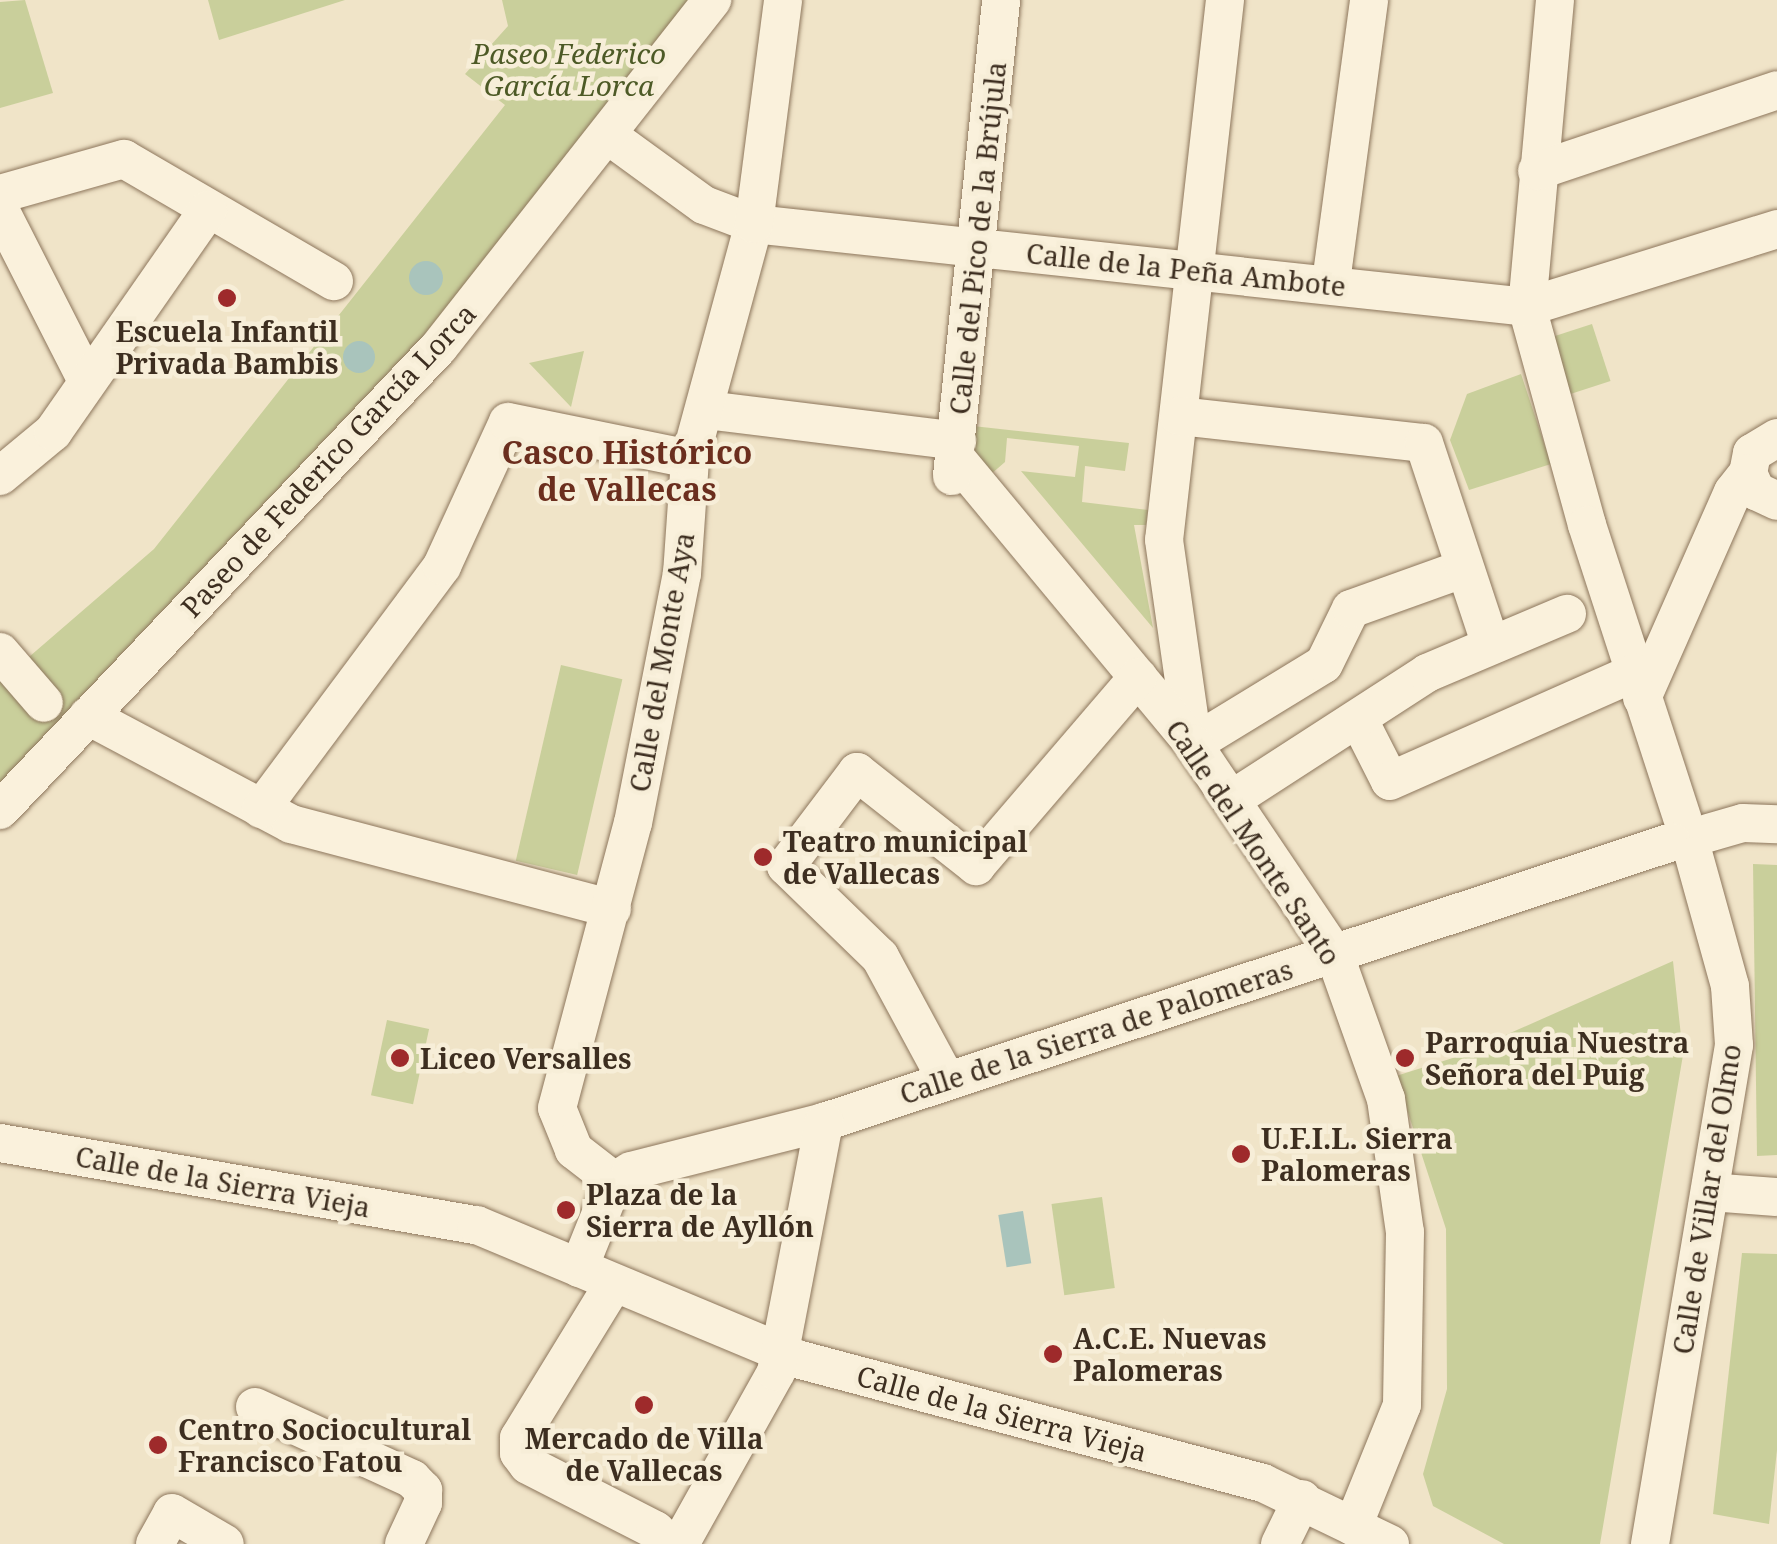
<!DOCTYPE html>
<html>
<head>
<meta charset="utf-8">
<style>
	body { margin:0 }
	#map { position:relative; width:1777px; height:1544px; overflow:hidden; background:#f0e4c8; font-family:"Noto Serif",serif }
	div>[style] { position:absolute }
	.green>* { inset:0; background:#c9cf9b; transform-origin:0 0 }
	.water>* { inset:0; background:#a9c4bc; transform-origin:0 0 }
	.round { border-radius:50% }
	.roads { filter:drop-shadow(0 0 2px #8d765c) drop-shadow(0 0 2px #8d765c) }
	.minor>* { height:38px; margin:-19px; padding:0 19px; transform-origin:19px; border-radius:19px; background:#faf1dc }
	.dots>* { width:28px; height:28px; translate:-50% -50%; box-sizing:border-box; border:5px solid #f7eed8; border-radius:50% }
	span { translate:-50% -50%; white-space:nowrap; text-align:center; line-height:1.15; -webkit-text-stroke:9px #f7eed8; paint-order:stroke }
	.park-label { font-size:28px; color:#4d5a26; font-style:italic }
	.street-label { font-size:28px; color:#3d2e20 }
	.poi-label { font-size:28px; color:#3d2e20; font-weight:700 }
	.left { translate:0 -50%; text-align:left }
	.quarter-label { font-size:32px; color:#6b2e1e; font-weight:700 }
</style>
</head>
<body>
<div id="map">
	<div class="green">
		<i style="clip-path:polygon(25px 0,53px 93px,0 108px,0 2px)"></i>
		<i style="clip-path:polygon(208px 0,345px 0,219px 40px)"></i>
		<i style="clip-path:polygon(502px 0,704px 0,439px 347px,0 786px,0 682px,154px 549px,505px 105px,465px 74px,508px 26px)"></i>
		<i style="left:1592px;top:324px;width:60px;height:47px;rotate:72deg"></i>
		<i style="clip-path:polygon(584px 351px,571px 407px,529px 363px)"></i>
		<i style="clip-path:polygon(1521px 374px,1551px 464px,1469px 490px,1450px 440px,1467px 394px)"></i>
		<i style="clip-path:polygon(973px 426px,1129px 443px,1125px 471px,1085px 466px,1082px 502px,1148px 510px,1146px 525px,1134px 525px,1153px 628px,1021px 471px,1075px 477px,1079px 446px,1007px 438px,1005px 462px,990px 475px,971px 445px)"></i>
		<i style="left:561px;top:665px;width:63px;height:201px;rotate:13deg"></i>
		<i style="clip-path:polygon(1753px 864px,1777px 865px,1777px 1155px,1757px 1156px)"></i>
		<i style="clip-path:polygon(1673px 961px,1683px 1055px,1600px 1544px,1504px 1544px,1433px 1506px,1423px 1474px,1447px 1389px,1446px 1229px,1396px 1076px,1456px 1057px)"></i>
		<i style="left:387px;top:1020px;width:43px;height:77px;rotate:12deg"></i>
		<i style="left:1102px;top:1197px;width:92px;height:51px;rotate:82deg"></i>
		<i style="clip-path:polygon(1742px 1253px,1777px 1254px,1777px 1450px,1769px 1524px,1713px 1514px)"></i>
	</div>
	<div class="water">
		<i class="round" style="left:409px;top:261px;width:34px;height:34px"></i>
		<i class="round" style="left:343px;top:341px;width:32px;height:32px"></i>
		<i style="left:1023px;top:1211px;width:53px;height:25px;rotate:81deg"></i>
	</div>
	<div class="roads">
		<div class="minor">
			<i style="left:1225px;top:0;width:543px;rotate:96.44deg"></i>
			<i style="left:1164px;top:540px;width:206px;rotate:81.9deg"></i>
			<i style="left:1193px;top:744px;width:153px;rotate:-31.4deg"></i>
			<i style="left:1324px;top:664px;width:61px;rotate:-63.9deg"></i>
			<i style="left:1351px;top:609px;width:119px;rotate:-19.7deg"></i>
			<i style="left:1555px;top:0;width:308px;rotate:95.2deg"></i>
			<i style="left:1527px;top:307px;width:226px;rotate:74.6deg"></i>
			<i style="left:1587px;top:525px;width:310px;rotate:72deg"></i>
			<i style="left:609px;top:136px;width:117px;rotate:36deg"></i>
			<i style="left:704px;top:205px;width:53px;rotate:20.8deg"></i>
			<i style="left:754px;top:224px;width:777px;rotate:6.13deg"></i>
			<i style="left:1527px;top:307px;width:262px;rotate:-17.3deg"></i>
			<i style="left:1537px;top:171px;width:253px;rotate:-18.6deg"></i>
			<i style="left:0;top:194px;width:129px;rotate:-15.8deg"></i>
			<i style="left:124px;top:159px;width:243px;rotate:30.2deg"></i>
			<i style="left:0;top:210px;width:190px;rotate:63deg"></i>
			<i style="left:1331px;top:282px;width:285px;rotate:-82.3deg"></i>
			<i style="left:706px;top:410px;width:253px;rotate:7deg"></i>
			<i style="left:1179px;top:416px;width:246px;rotate:6.3deg"></i>
			<i style="left:1424px;top:443px;width:211px;rotate:71.7deg"></i>
			<i style="left:1777px;top:438px;width:29px;rotate:149deg"></i>
			<i style="left:1752px;top:453px;width:20px;rotate:101deg"></i>
			<i style="left:1748px;top:473px;width:20px;rotate:66deg"></i>
			<i style="left:1756px;top:491px;width:23px;rotate:25deg"></i>
			<i style="left:955px;top:457px;width:373px;rotate:50.3deg"></i>
			<i style="left:1193px;top:744px;width:252px;rotate:56deg"></i>
			<i style="left:1334px;top:953px;width:155px;rotate:70.4deg"></i>
			<i style="left:1386px;top:1099px;width:134px;rotate:81.9deg"></i>
			<i style="left:1405px;top:1232px;width:173px;rotate:91deg"></i>
			<i style="left:1402px;top:1405px;width:131px;rotate:112deg"></i>
			<i style="left:0;top:476px;width:69px;rotate:-39.7deg"></i>
			<i style="left:53px;top:432px;width:271px;rotate:-55.1deg"></i>
			<i style="left:952px;top:476px;width:479px;rotate:-84.1deg"></i>
			<i style="left:0;top:652px;width:67px;rotate:49.2deg"></i>
			<i style="left:1642px;top:698px;width:225px;rotate:-66.2deg"></i>
			<i style="left:1733px;top:492px;width:24px;rotate:-52deg"></i>
			<i style="left:88px;top:716px;width:230px;rotate:28deg"></i>
			<i style="left:291px;top:824px;width:332px;rotate:14.8deg"></i>
			<i style="left:1359px;top:720px;width:68px;rotate:63.1deg"></i>
			<i style="left:1390px;top:781px;width:267px;rotate:-23.9deg"></i>
			<i style="left:1231px;top:800px;width:234px;rotate:-32.9deg"></i>
			<i style="left:1427px;top:673px;width:152px;rotate:-22.9deg"></i>
			<i style="left:261px;top:809px;width:303px;rotate:-53.3deg"></i>
			<i style="left:442px;top:566px;width:158px;rotate:-65.4deg"></i>
			<i style="left:508px;top:422px;width:186px;rotate:11.5deg"></i>
			<i style="left:0;top:810px;width:638px;rotate:-46.52deg"></i>
			<i style="left:439px;top:347px;width:442px;rotate:-51.8deg"></i>
			<i style="left:1708px;top:833px;width:36px;rotate:-16deg"></i>
			<i style="left:1743px;top:823px;width:34px;rotate:2deg"></i>
			<i style="left:946px;top:1079px;width:139px;rotate:-118.4deg"></i>
			<i style="left:880px;top:957px;width:131px;rotate:-135.9deg"></i>
			<i style="left:786px;top:866px;width:118px;rotate:-52.9deg"></i>
			<i style="left:857px;top:772px;width:152px;rotate:38.3deg"></i>
			<i style="left:976px;top:866px;width:249px;rotate:-49.4deg"></i>
			<i style="left:0;top:1143px;width:484px;rotate:9.8deg"></i>
			<i style="left:477px;top:1225px;width:347px;rotate:22.7deg"></i>
			<i style="left:797px;top:1359px;width:482px;rotate:14.9deg"></i>
			<i style="left:1263px;top:1483px;width:141px;rotate:25.7deg"></i>
			<i style="left:614px;top:1181px;width:51px;rotate:-142.2deg"></i>
			<i style="left:574px;top:1150px;width:45px;rotate:-112deg"></i>
			<i style="left:557px;top:1108px;width:295px;rotate:-75.1deg"></i>
			<i style="left:633px;top:823px;width:254px;rotate:-78.9deg"></i>
			<i style="left:682px;top:574px;width:115px;rotate:-86deg"></i>
			<i style="left:690px;top:459px;width:244px;rotate:-74.8deg"></i>
			<i style="left:754px;top:224px;width:226px;rotate:-82.6deg"></i>
			<i style="left:1710px;top:1192px;width:67px;rotate:4.3deg"></i>
			<i style="left:579px;top:1268px;width:94px;rotate:-68.1deg"></i>
			<i style="left:614px;top:1181px;width:20px;rotate:-30deg"></i>
			<i style="left:631px;top:1171px;width:199px;rotate:-14.2deg"></i>
			<i style="left:824px;top:1122px;width:893px;rotate:-18.27deg"></i>
			<i style="left:614px;top:1283px;width:182px;rotate:121.5deg"></i>
			<i style="left:519px;top:1438px;width:15px;rotate:90deg"></i>
			<i style="left:519px;top:1453px;width:15px;rotate:53deg"></i>
			<i style="left:528px;top:1465px;width:143px;rotate:27.1deg"></i>
			<i style="left:655px;top:1530px;width:21px;rotate:43deg"></i>
			<i style="left:255px;top:1407px;width:173px;rotate:24.6deg"></i>
			<i style="left:412px;top:1479px;width:16px;rotate:45deg"></i>
			<i style="left:423px;top:1490px;width:13px;rotate:90deg"></i>
			<i style="left:423px;top:1503px;width:45px;rotate:114.9deg"></i>
			<i style="left:155px;top:1544px;width:35px;rotate:-61deg"></i>
			<i style="left:172px;top:1513px;width:61px;rotate:30.3deg"></i>
			<i style="left:680px;top:1544px;width:197px;rotate:-60.8deg"></i>
			<i style="left:776px;top:1372px;width:255px;rotate:-79.1deg"></i>
			<i style="left:1280px;top:1544px;width:50px;rotate:-63.9deg"></i>
			<i style="left:1650px;top:1544px;width:506px;rotate:-80.44deg"></i>
			<i style="left:1734px;top:1045px;width:59px;rotate:-93.9deg"></i>
			<i style="left:1730px;top:986px;width:135px;rotate:-105.5deg"></i>
		</div>
	</div>
	<div class="dots">
		<i style="left:227px;top:298px;background:#9e2a2b"></i>
		<i style="left:763px;top:857px;background:#9e2a2b"></i>
		<i style="left:400px;top:1058px;background:#9e2a2b"></i>
		<i style="left:1405px;top:1058px;background:#9e2a2b"></i>
		<i style="left:1241px;top:1154px;background:#9e2a2b"></i>
		<i style="left:566px;top:1210px;background:#9e2a2b"></i>
		<i style="left:1053px;top:1354px;background:#9e2a2b"></i>
		<i style="left:644px;top:1405px;background:#9e2a2b"></i>
		<i style="left:158px;top:1445px;background:#9e2a2b"></i>
	</div>
	<div class="park-label">
		<span style="left:569px;top:69px">Paseo Federico<br>García Lorca</span>
	</div>
	<div class="street-label">
		<span style="left:977px;top:238px;rotate:-84deg">Calle del Pico de la Brújula</span>
		<span style="left:1186px;top:269px;rotate:6deg">Calle de la Peña Ambote</span>
		<span style="left:328px;top:460px;rotate:-47deg">Paseo de Federico García Lorca</span>
		<span style="left:661px;top:662px;rotate:-80deg">Calle del Monte Aya</span>
		<span style="left:1254px;top:842px;rotate:56deg">Calle del Monte Santo</span>
		<span style="left:1096px;top:1031px;rotate:-18deg">Calle de la Sierra de Palomeras</span>
		<span style="left:223px;top:1181px;rotate:10deg">Calle de la Sierra Vieja</span>
		<span style="left:1706px;top:1199px;rotate:-81deg">Calle de Villar del Olmo</span>
		<span style="left:1002px;top:1413px;rotate:15deg">Calle de la Sierra Vieja</span>
	</div>
	<div class="poi-label">
		<span style="left:227px;top:347px">Escuela Infantil<br>Privada Bambis</span>
		<span class="left" style="left:783px;top:857px">Teatro municipal<br>de Vallecas</span>
		<span class="left" style="left:1425px;top:1058px">Parroquia Nuestra<br>Señora del Puig</span>
		<span class="left" style="left:420px;top:1058px">Liceo Versalles</span>
		<span class="left" style="left:1261px;top:1154px">U.F.I.L. Sierra<br>Palomeras</span>
		<span class="left" style="left:586px;top:1210px">Plaza de la<br>Sierra de Ayllón</span>
		<span class="left" style="left:1073px;top:1354px">A.C.E. Nuevas<br>Palomeras</span>
		<span class="left" style="left:178px;top:1445px">Centro Sociocultural<br>Francisco Fatou</span>
		<span style="left:644px;top:1454px">Mercado de Villa<br>de Vallecas</span>
	</div>
	<div class="quarter-label">
		<span style="left:627px;top:471px">Casco Histórico<br>de Vallecas</span>
	</div>
</div>
</body>
</html>
